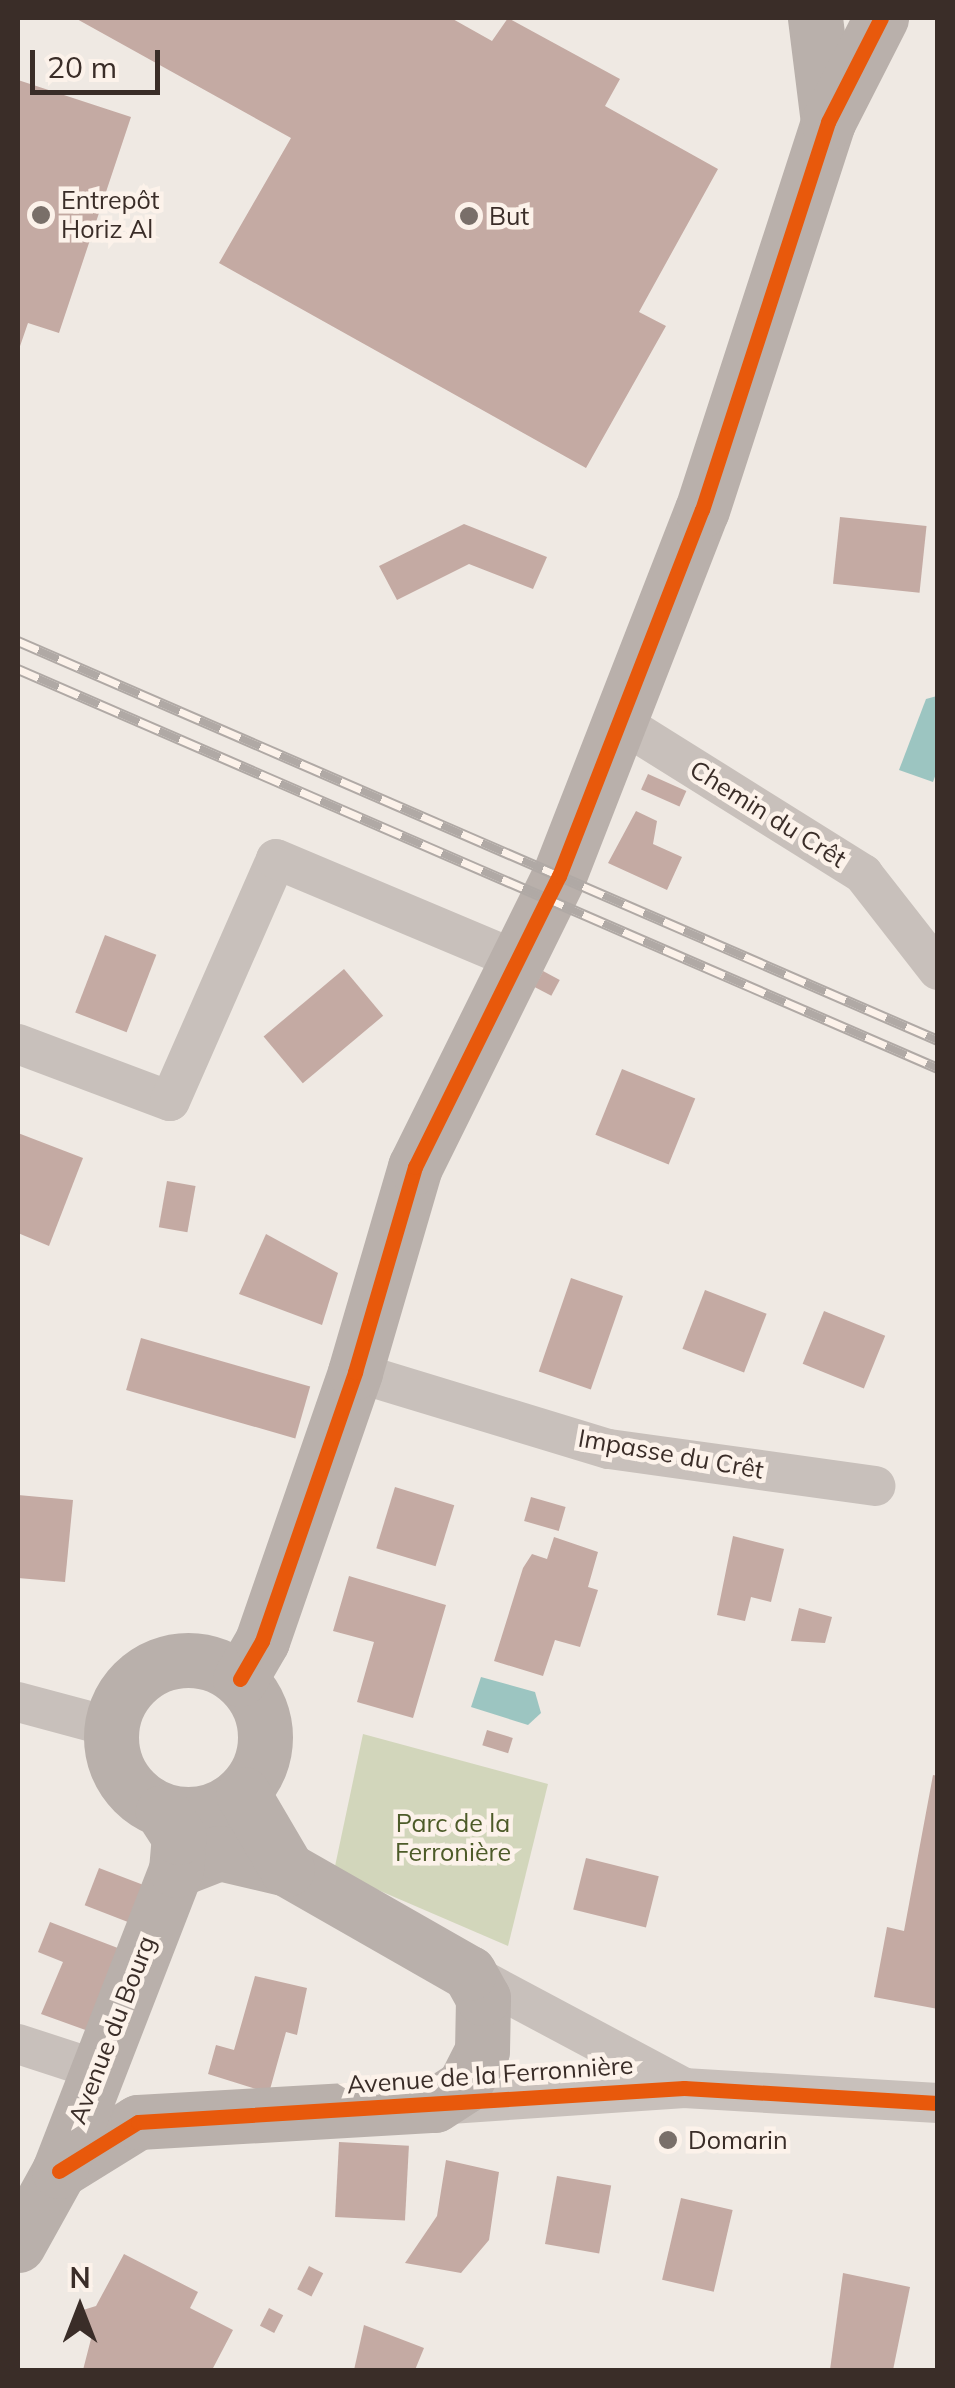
<!DOCTYPE html>
<html>
<head>
<meta charset="utf-8">
<style>
	body { margin:0 }
	#map { position:relative; width:955px; height:2388px; overflow:hidden; background:#efe9e3; font-family:Mulish,sans-serif }
	div>[style] { position:absolute }
	.green>* { inset:0; background:#d2d6bb }
	.water>* { inset:0; background:#9cc5c1 }
	.building>* { inset:0; background:#c4aaa3; transform-origin:0 0 }
	.street>* { height:40px; margin:-20px; padding:0 20px; transform-origin:20px; border-radius:20px; background:#c8c0bb }
	.secondary>* { height:55px; margin:-27.5px; padding:0 27.5px; transform-origin:27.5px; border-radius:27.5px; background:#b9b0ab }
	.secondary>.ring { margin:-27.5px; padding:0; box-sizing:content-box; background:none; border:55px solid #b9b0ab; border-radius:50% }
	.rail>* { height:11px; margin-top:-5.5px; transform-origin:0; background:repeating-linear-gradient(90deg,#fcf2ea 0 22px,#b0a9a5 0 44px); box-sizing:border-box; border-block:2px solid #b0a9a5 }
	.cycleway>* { height:15px; margin:-7.5px; padding:0 7.5px; transform-origin:7.5px; border-radius:7.5px; background:#e8590c }
	.dots>* { width:28px; height:28px; translate:-50% -50%; box-sizing:border-box; border:5px solid #fcf2ea; border-radius:50% }
	span { translate:-50% -50%; white-space:nowrap; text-align:center; line-height:1.15; -webkit-text-stroke:9px #fcf2ea; paint-order:stroke }
	.poi-label { font-size:25px; color:#3a2d28 }
	.left { translate:0 -50%; text-align:left }
	.street-label { font-size:25px; color:#3a2d28 }
	.park-label { font-size:25px; color:#4d5b29 }
	.frame { position:absolute; inset:0; border:20px solid #3a2d28; pointer-events:none }
	.north { position:absolute; left:30px; top:2258px; width:100px; height:100px; -webkit-text-stroke:8px #fcf2ea; paint-order:stroke; rotate:0deg; font-size:28px; font-weight:700; line-height:40px; text-align:center; color:#3a2d28 }
	.north::after { content:''; display:block; margin:auto; width:35px; height:45px; background:#3a2d28; clip-path:polygon(50% 0,100% 100%,50% 72%,0 100%) }
	.scale { position:absolute; left:30px; top:50px; width:130px; height:45px; box-sizing:border-box; border:5px solid #3a2d28; border-top:0; padding-left:12px; font-size:30px; line-height:35px; white-space:nowrap; color:#3a2d28; -webkit-text-stroke:8px #fcf2ea; paint-order:stroke }
</style>
</head>
<body>
<div id="map">
	<div class="green">
		<i style="clip-path:polygon(363px 1734px,548px 1784px,508px 1946px,334px 1871px)"></i>
	</div>
	<div class="water">
		<i style="clip-path:polygon(937px 696px,937px 771px,933px 782px,899px 770px,926px 699px)"></i>
		<i style="clip-path:polygon(481px 1677px,535px 1692px,541px 1713px,528px 1725px,471px 1707px)"></i>
	</div>
	<div class="building">
		<i style="clip-path:polygon(75px 18px,451px 18px,492px 41px,508px 18px,620px 79px,605px 106px,718px 169px,639px 312px,666px 326px,586px 468px,219px 263px,291px 138px)"></i>
		<i style="clip-path:polygon(18px 80px,131px 117px,59px 333px,28px 323px,18px 352px)"></i>
		<i style="left:840px;top:517px;width:87px;height:67px;rotate:6deg"></i>
		<i style="clip-path:polygon(464px 524px,547px 557px,533px 589px,469px 564px,397px 600px,379px 566px)"></i>
		<i style="left:648px;top:774px;width:42px;height:17px;rotate:24deg"></i>
		<i style="clip-path:polygon(636px 811px,657px 821px,653px 844px,682px 857px,667px 890px,608px 863px)"></i>
		<i style="left:105px;top:935px;width:55px;height:83px;rotate:21deg"></i>
		<i style="left:344px;top:969px;width:61px;height:105px;rotate:50deg"></i>
		<i style="left:543px;top:971px;width:19px;height:18px;rotate:28deg"></i>
		<i style="left:622px;top:1069px;width:79px;height:71px;rotate:22deg"></i>
		<i style="clip-path:polygon(18px 1133px,83px 1158px,49px 1246px,18px 1233px)"></i>
		<i style="left:167px;top:1181px;width:29px;height:47px;rotate:10deg"></i>
		<i style="clip-path:polygon(266px 1234px,338px 1273px,322px 1325px,239px 1294px)"></i>
		<i style="left:571px;top:1278px;width:55px;height:99px;rotate:19deg"></i>
		<i style="left:705px;top:1290px;width:66px;height:63px;rotate:21deg"></i>
		<i style="left:824px;top:1311px;width:66px;height:57px;rotate:22deg"></i>
		<i style="left:141px;top:1338px;width:176px;height:54px;rotate:16deg"></i>
		<i style="left:395px;top:1487px;width:62px;height:64px;rotate:17deg"></i>
		<i style="clip-path:polygon(18px 1495px,73px 1500px,65px 1582px,18px 1578px)"></i>
		<i style="left:531px;top:1497px;width:36px;height:25px;rotate:16deg"></i>
		<i style="clip-path:polygon(733px 1536px,784px 1549px,771px 1602px,751px 1597px,745px 1621px,717px 1615px)"></i>
		<i style="clip-path:polygon(554px 1537px,598px 1552px,588px 1587px,598px 1590px,580px 1647px,555px 1640px,543px 1676px,494px 1661px,523px 1568px,532px 1554px,547px 1559px)"></i>
		<i style="clip-path:polygon(349px 1576px,446px 1605px,413px 1718px,357px 1702px,374px 1642px,333px 1631px)"></i>
		<i style="clip-path:polygon(799px 1608px,832px 1617px,825px 1643px,791px 1641px)"></i>
		<i style="left:487px;top:1730px;width:27px;height:16px;rotate:17deg"></i>
		<i style="clip-path:polygon(933px 1775px,938px 1776px,938px 2009px,874px 1997px,887px 1927px,904px 1931px)"></i>
		<i style="left:586px;top:1858px;width:75px;height:53px;rotate:14deg"></i>
		<i style="left:99px;top:1868px;width:47px;height:40px;rotate:21deg"></i>
		<i style="clip-path:polygon(50px 1922px,123px 1950px,91px 2032px,41px 2014px,63px 1962px,38px 1952px)"></i>
		<i style="clip-path:polygon(255px 1976px,307px 1988px,297px 2035px,286px 2032px,269px 2093px,208px 2074px,216px 2045px,234px 2050px)"></i>
		<i style="left:339px;top:2142px;width:70px;height:75px;rotate:3deg"></i>
		<i style="clip-path:polygon(446px 2160px,499px 2172px,489px 2240px,461px 2273px,405px 2263px,437px 2216px)"></i>
		<i style="left:557px;top:2176px;width:55px;height:69px;rotate:10deg"></i>
		<i style="left:681px;top:2198px;width:53px;height:84px;rotate:13deg"></i>
		<i style="clip-path:polygon(124px 2254px,198px 2292px,190px 2308px,233px 2330px,212px 2370px,83px 2370px,92px 2335px,83px 2310px,96px 2306px)"></i>
		<i style="left:309px;top:2266px;width:16px;height:26px;rotate:27deg"></i>
		<i style="clip-path:polygon(843px 2273px,910px 2287px,893px 2370px,830px 2370px)"></i>
		<i style="left:269px;top:2308px;width:16px;height:20px;rotate:27deg"></i>
		<i style="clip-path:polygon(364px 2325px,424px 2348px,415px 2370px,354px 2370px)"></i>
	</div>
	<div class="street">
		<i style="left:620px;top:722px;width:287px;rotate:32deg"></i>
		<i style="left:863px;top:874px;width:122px;rotate:52deg"></i>
		<i style="left:18px;top:1044px;width:162px;rotate:20.6deg"></i>
		<i style="left:170px;top:1101px;width:264px;rotate:-66.3deg"></i>
		<i style="left:276px;top:859px;width:264px;rotate:22.8deg"></i>
		<i style="left:355px;top:1372px;width:265px;rotate:16.9deg"></i>
		<i style="left:609px;top:1449px;width:269px;rotate:7.9deg"></i>
		<i style="left:18px;top:1702px;width:96px;rotate:15deg"></i>
		<i style="left:469px;top:1973px;width:244px;rotate:28.1deg"></i>
		<i style="left:18px;top:2044px;width:84px;rotate:18deg"></i>
		<i style="left:435px;top:2105px;width:250px;rotate:-3.9deg"></i>
		<i style="left:684px;top:2088px;width:254px;rotate:3.4deg"></i>
	</div>
	<div class="secondary">
		<i style="left:815px;top:18px;width:105px;rotate:82.9deg"></i>
		<i class="ring" style="left:111px;top:1660px;width:99px;height:99px"></i>
		<i style="left:240px;top:1679px;width:44px;rotate:-59.9deg"></i>
		<i style="left:262px;top:1641px;width:285px;rotate:-70.9deg"></i>
		<i style="left:355px;top:1372px;width:214px;rotate:-73.7deg"></i>
		<i style="left:415px;top:1167px;width:325px;rotate:-63.7deg"></i>
		<i style="left:559px;top:876px;width:393px;rotate:-68.7deg"></i>
		<i style="left:702px;top:510px;width:408px;rotate:-72deg"></i>
		<i style="left:828px;top:122px;width:117px;rotate:-63deg"></i>
		<i style="left:176px;top:1870px;width:46px;rotate:-21.6deg"></i>
		<i style="left:219px;top:1853px;width:70px;rotate:13.2deg"></i>
		<i style="left:59px;top:2171px;width:93px;rotate:-31.8deg"></i>
		<i style="left:138px;top:2122px;width:297px;rotate:-3.3deg"></i>
		<i style="left:435px;top:2105px;width:35px;rotate:-33deg"></i>
		<i style="left:464px;top:2086px;width:39px;rotate:-63deg"></i>
		<i style="left:482px;top:2051px;width:53px;rotate:-88.9deg"></i>
		<i style="left:483px;top:1998px;width:29px;rotate:-119deg"></i>
		<i style="left:469px;top:1973px;width:210px;rotate:-150.3deg"></i>
		<i style="left:287px;top:1869px;width:87px;rotate:-120.4deg"></i>
		<i style="left:18px;top:2245px;width:85px;rotate:-61deg"></i>
		<i style="left:59px;top:2171px;width:323px;rotate:-68.8deg"></i>
		<i style="left:176px;top:1870px;width:33px;rotate:-85deg"></i>
		<i style="left:179px;top:1837px;width:30px;rotate:-123deg"></i>
	</div>
	<div class="rail">
		<i style="left:18px;top:641px;width:1003px;rotate:23.45deg"></i>
		<i style="left:18px;top:669px;width:1003px;rotate:23.45deg"></i>
	</div>
	<div class="cycleway">
		<i style="left:240px;top:1679px;width:44px;rotate:-59.9deg"></i>
		<i style="left:262px;top:1641px;width:285px;rotate:-70.9deg"></i>
		<i style="left:355px;top:1372px;width:214px;rotate:-73.7deg"></i>
		<i style="left:415px;top:1167px;width:325px;rotate:-63.7deg"></i>
		<i style="left:559px;top:876px;width:393px;rotate:-68.7deg"></i>
		<i style="left:702px;top:510px;width:408px;rotate:-72deg"></i>
		<i style="left:828px;top:122px;width:117px;rotate:-63deg"></i>
		<i style="left:59px;top:2171px;width:93px;rotate:-31.8deg"></i>
		<i style="left:138px;top:2122px;width:547px;rotate:-3.56deg"></i>
		<i style="left:684px;top:2088px;width:254px;rotate:3.4deg"></i>
	</div>
	<div class="dots">
		<i style="left:41px;top:215px;background:#796f69"></i>
		<i style="left:469px;top:216px;background:#796f69"></i>
		<i style="left:668px;top:2140px;background:#796f69"></i>
	</div>
	<div class="poi-label">
		<span class="left" style="left:61px;top:215px">Entrepôt<br>Horiz Al</span>
		<span class="left" style="left:489px;top:216px">But</span>
		<span class="left" style="left:688px;top:2140px">Domarin</span>
	</div>
	<div class="street-label">
		<span style="left:768px;top:814px;rotate:32deg">Chemin du Crêt</span>
		<span style="left:671px;top:1454px;rotate:10deg">Impasse du Crêt</span>
		<span style="left:112px;top:2030px;rotate:-69deg">Avenue du Bourg</span>
		<span style="left:490px;top:2075px;rotate:-4deg">Avenue de la Ferronnière</span>
	</div>
	<div class="park-label">
		<span style="left:453px;top:1838px">Parc de la<br>Ferronière</span>
	</div>
	<div class="frame"></div>
	<div class="north">N</div>
	<div class="scale">20 m</div>
</div>
</body>
</html>
